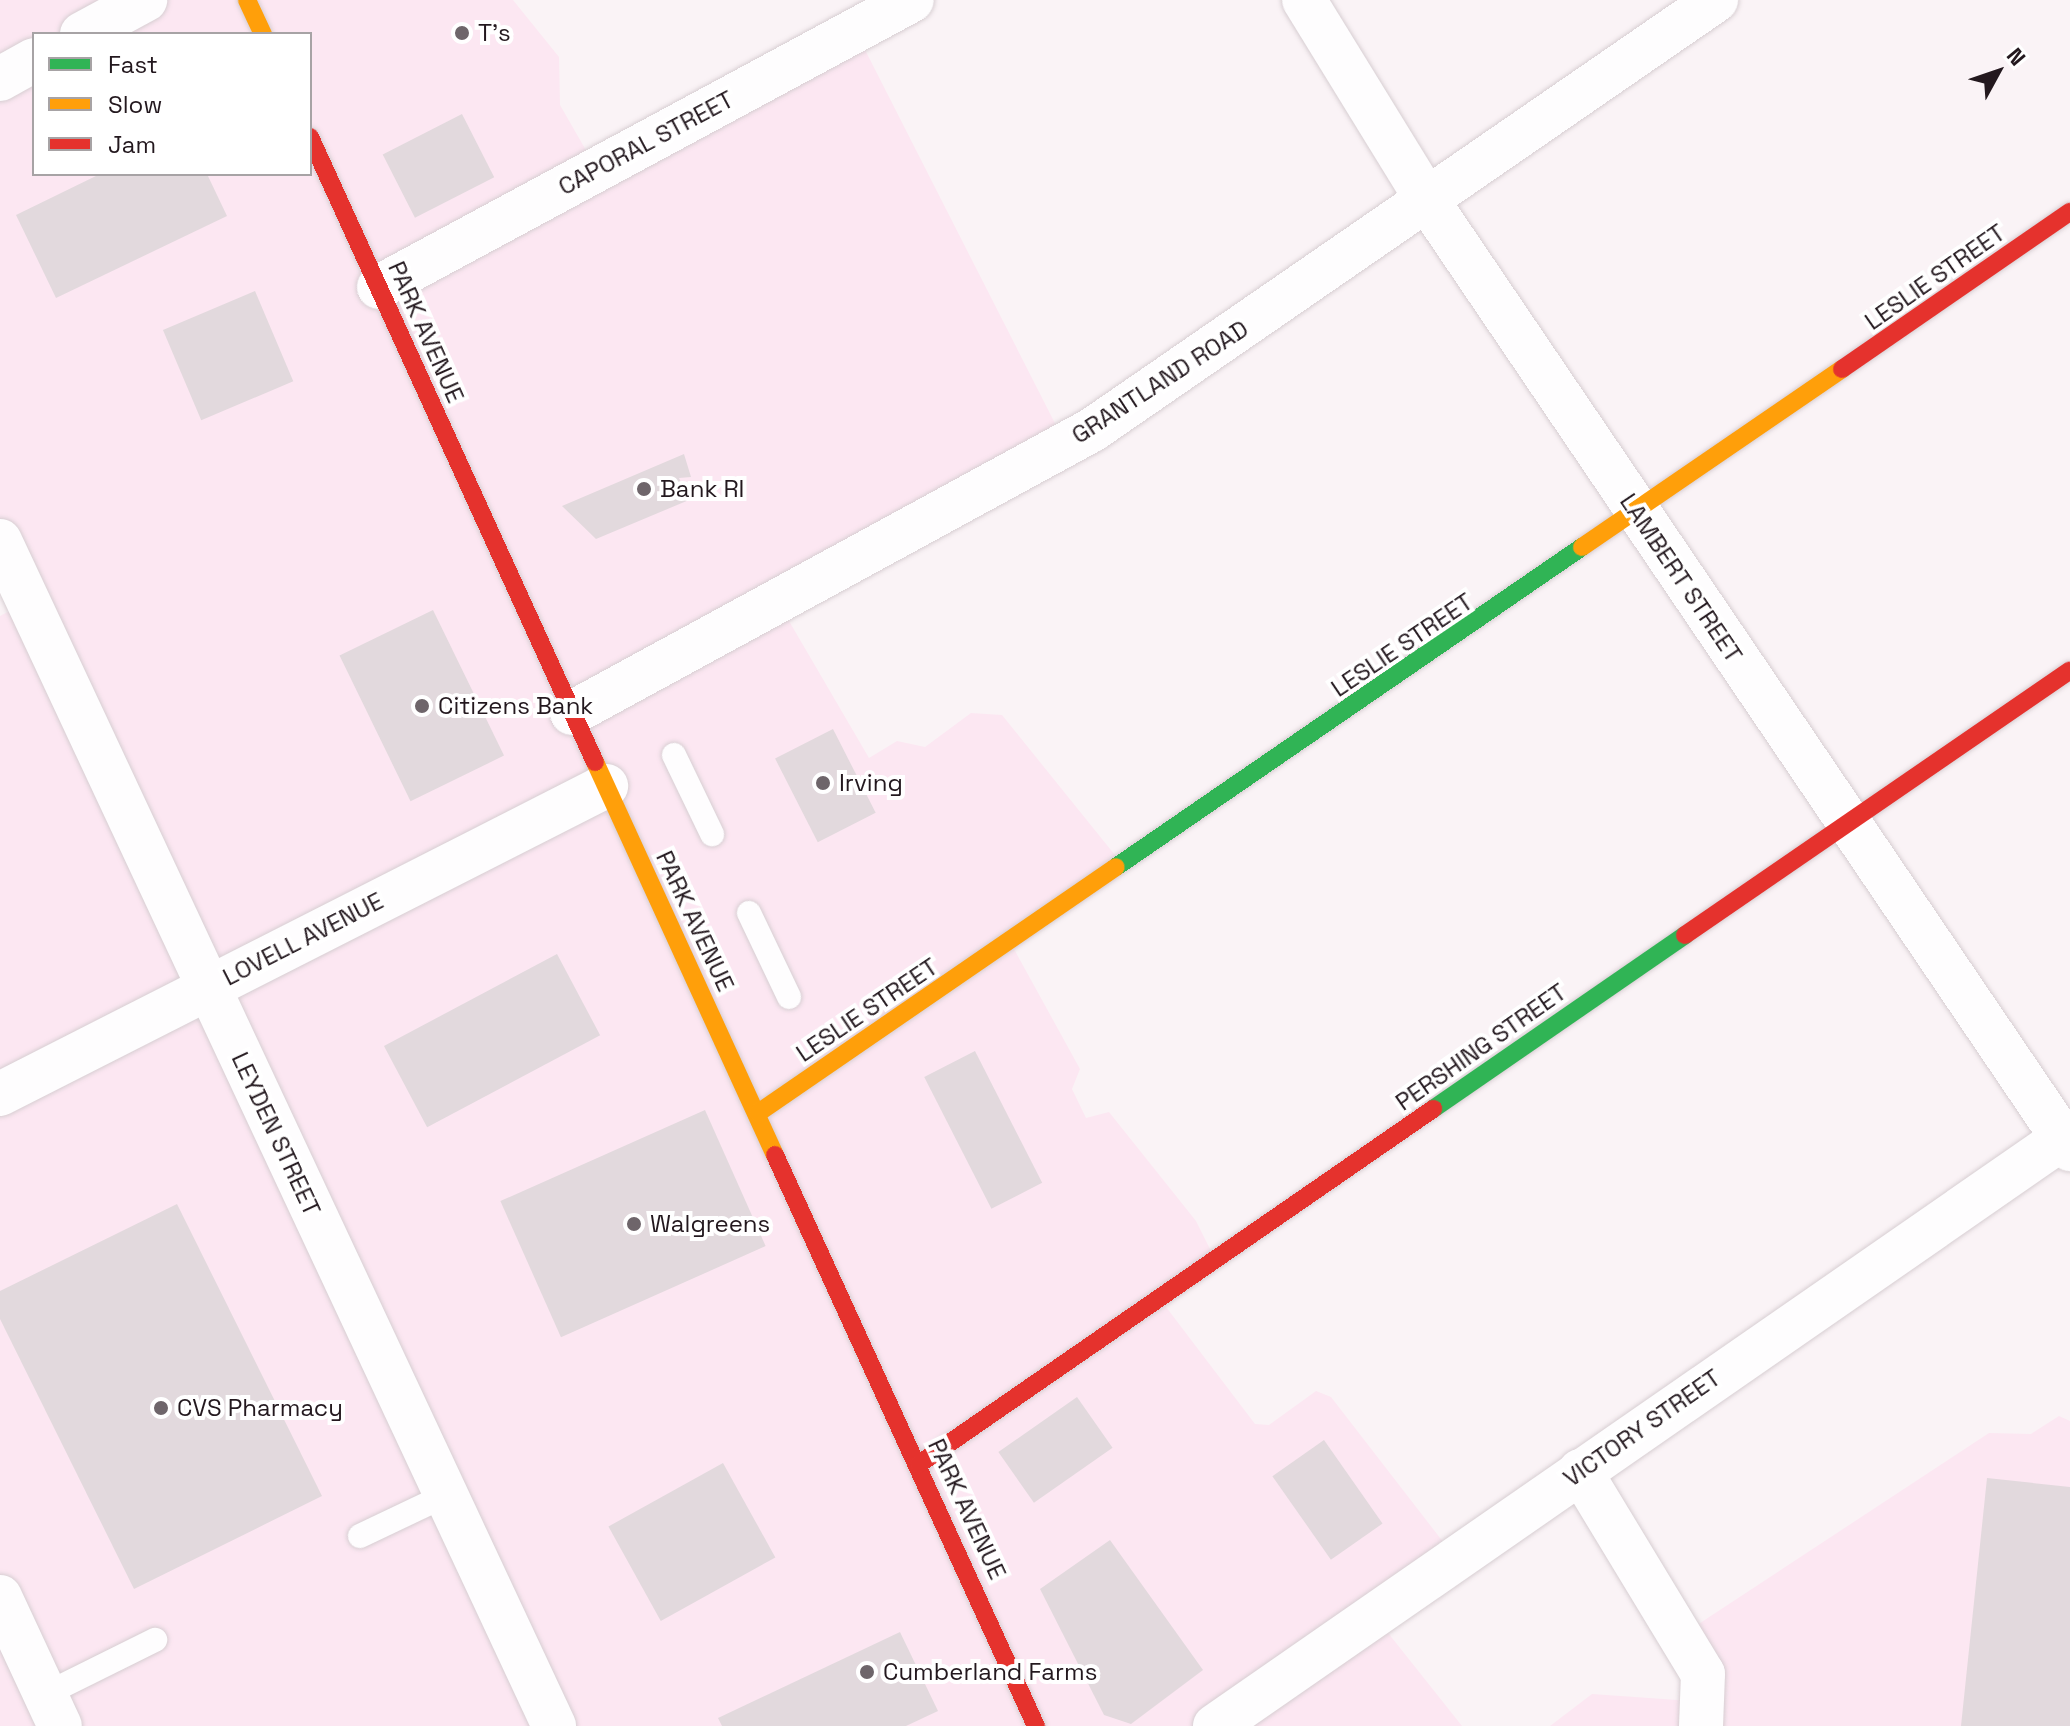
<!DOCTYPE html>
<html>
<head>
<meta charset="utf-8">
<style>
	body { margin:0 }
	#map { position:relative; width:2070px; height:1726px; overflow:hidden; background:#faf3f6; font-family:"Space Grotesk",sans-serif }
	div>[style] { position:absolute }
	.built>* { inset:0; background:#fce7f2 }
	.building>* { inset:0; background:#e2d9dd; transform-origin:0 0 }
	.roads { filter:drop-shadow(0 0 2px #d7ced2) drop-shadow(0 0 2px #d7ced2) }
	.lane>* { height:24px; margin:-12px; padding:0 12px; transform-origin:12px; border-radius:12px; background:#fefdfe }
	.street>* { height:44px; margin:-22px; padding:0 22px; transform-origin:22px; border-radius:22px; background:#fefdfe }
	.fast>* { height:18px; margin:-9px; padding:0 9px; transform-origin:9px; border-radius:9px; background:#30b455 }
	.slow>* { height:18px; margin:-9px; padding:0 9px; transform-origin:9px; border-radius:9px; background:#ff9f0a }
	.jam>* { height:18px; margin:-9px; padding:0 9px; transform-origin:9px; border-radius:9px; background:#e5322d }
	.dots>* { width:22px; height:22px; translate:-50% -50%; box-sizing:border-box; border:4px solid #fff; border-radius:50% }
	span { translate:-50% -50%; white-space:nowrap; text-align:center; line-height:1.15; -webkit-text-stroke:8px #fff; paint-order:stroke }
	.poi-label { font-size:24px; color:#23181e }
	.left { translate:0 -50%; text-align:left }
	.street-label { font-size:24px; color:#23181e }
	.legend { position:absolute; left:32px; top:32px; width:280px; height:144px; box-sizing:border-box; background:#fff; border:2px solid #a7a3a5; margin:0; padding:10px 14px; list-style:none; font-size:24px; color:#23181e }
	.legend li { display:flex; align-items:center; gap:16px; height:40px }
	.legend b { width:40px; border:2px solid #a7a3a5 }
	.north { position:absolute; left:1958px; top:32px; width:80px; height:80px; -webkit-text-stroke:6px #fff; paint-order:stroke; rotate:50deg; font-size:22px; font-weight:700; line-height:32px; text-align:center; color:#23181e }
	.north::after { content:''; display:block; margin:auto; width:28px; height:36px; background:#23181e; clip-path:polygon(50% 0,100% 100%,50% 72%,0 100%) }
</style>
</head>
<body>
<div id="map">
	<div class="built">
		<i style="clip-path:polygon(evenodd,0 0,513px 0,559px 57px,560px 105px,595px 166px,859px 38px,1065px 443px,782px 609px,869px 758px,897px 741px,925px 747px,971px 713px,1002px 715px,1123px 865px,1014px 949px,1080px 1069px,1072px 1089px,1086px 1118px,1109px 1112px,1196px 1221px,1215px 1259px,1163px 1303px,1255px 1424px,1269px 1425px,1316px 1391px,1331px 1397px,1454px 1556px,1377px 1619px,1462px 1726px,0 1726px,0 616px,27px 602px,0 529px,0 0,34px 34px,310px 34px,310px 174px,34px 174px,34px 34px)"></i>
		<i style="clip-path:polygon(2059px 1416px,2070px 1421px,2070px 1726px,1550px 1726px,1592px 1694px,1706px 1702px,1688px 1631px,1989px 1433px,2031px 1434px)"></i>
	</div>
	<div class="building">
		<i style="left:462px;top:114px;width:71px;height:89px;rotate:63deg"></i>
		<i style="clip-path:polygon(100px 174px,207px 174px,227px 216px,56px 298px,16px 215px)"></i>
		<i style="left:255px;top:291px;width:98px;height:100px;rotate:67deg"></i>
		<i style="clip-path:polygon(684px 454px,691px 477px,679px 478px,689px 500px,596px 539px,562px 506px)"></i>
		<i style="left:433px;top:610px;width:162px;height:104px;rotate:64deg"></i>
		<i style="left:833px;top:729px;width:94px;height:65px;rotate:63deg"></i>
		<i style="left:557px;top:954px;width:92px;height:196px;rotate:62deg"></i>
		<i style="left:975px;top:1051px;width:148px;height:57px;rotate:63deg"></i>
		<i style="left:705px;top:1110px;width:149px;height:224px;rotate:66deg"></i>
		<i style="clip-path:polygon(177px 1204px,322px 1496px,134px 1589px,0 1319px,0 1291px)"></i>
		<i style="left:1077px;top:1397px;width:62px;height:96px;rotate:55deg"></i>
		<i style="left:1324px;top:1440px;width:102px;height:63px;rotate:55deg"></i>
		<i style="left:723px;top:1463px;width:108px;height:131px;rotate:61deg"></i>
		<i style="clip-path:polygon(1987px 1478px,2070px 1487px,2070px 1726px,1961px 1726px)"></i>
		<i style="clip-path:polygon(1110px 1540px,1203px 1670px,1131px 1724px,1104px 1715px,1040px 1589px)"></i>
		<i style="clip-path:polygon(900px 1632px,938px 1711px,906px 1726px,722px 1726px,718px 1718px)"></i>
	</div>
	<div class="roads">
		<div class="lane">
			<i style="left:674px;top:755px;width:88px;rotate:64.3deg"></i>
			<i style="left:749px;top:913px;width:93px;rotate:64.5deg"></i>
			<i style="left:360px;top:1536px;width:93px;rotate:-25.5deg"></i>
			<i style="left:46px;top:1694px;width:122px;rotate:-26.4deg"></i>
		</div>
		<div class="street">
			<i style="left:1304px;top:0;width:238px;rotate:58.4deg"></i>
			<i style="left:1429px;top:203px;width:1143px;rotate:55.88deg"></i>
			<i style="left:82px;top:34px;width:72px;rotate:-28.4deg"></i>
			<i style="left:0;top:79px;width:39px;rotate:-29deg"></i>
			<i style="left:379px;top:287px;width:605px;rotate:-28.3deg"></i>
			<i style="left:0;top:541px;width:1308px;rotate:64.94deg"></i>
			<i style="left:572px;top:713px;width:592px;rotate:-28.56deg"></i>
			<i style="left:1092px;top:430px;width:758px;rotate:-34.57deg"></i>
			<i style="left:0;top:1094px;width:680px;rotate:-26.94deg"></i>
			<i style="left:1580px;top:1471px;width:237px;rotate:58.8deg"></i>
			<i style="left:1703px;top:1674px;width:52px;rotate:92.2deg"></i>
			<i style="left:0;top:1597px;width:142px;rotate:65.1deg"></i>
			<i style="left:1215px;top:1726px;width:1041px;rotate:-34.74deg"></i>
		</div>
		<div class="fast">
			<i style="left:1116px;top:867px;width:565px;rotate:-34.48deg"></i>
			<i style="left:1433px;top:1109px;width:306px;rotate:-34.6deg"></i>
		</div>
		<div class="slow">
			<i style="left:247px;top:0;width:38px;rotate:65deg"></i>
			<i style="left:1582px;top:547px;width:315px;rotate:-34.4deg"></i>
			<i style="left:595px;top:762px;width:432px;rotate:65.4deg"></i>
			<i style="left:758px;top:1113px;width:434px;rotate:-34.5deg"></i>
		</div>
		<div class="jam">
			<i style="left:310px;top:137px;width:687px;rotate:65.49deg"></i>
			<i style="left:1842px;top:369px;width:277px;rotate:-34.6deg"></i>
			<i style="left:1685px;top:935px;width:467px;rotate:-34.5deg"></i>
			<i style="left:775px;top:1155px;width:628px;rotate:65.44deg"></i>
			<i style="left:919px;top:1464px;width:625px;rotate:-34.63deg"></i>
		</div>
	</div>
	<div class="dots">
		<i style="left:462px;top:33px;background:#6e656a"></i>
		<i style="left:644px;top:489px;background:#6e656a"></i>
		<i style="left:422px;top:706px;background:#6e656a"></i>
		<i style="left:823px;top:783px;background:#6e656a"></i>
		<i style="left:634px;top:1224px;background:#6e656a"></i>
		<i style="left:161px;top:1408px;background:#6e656a"></i>
		<i style="left:867px;top:1672px;background:#6e656a"></i>
	</div>
	<div class="poi-label">
		<span class="left" style="left:478px;top:33px">T's</span>
		<span class="left" style="left:660px;top:489px">Bank RI</span>
		<span class="left" style="left:438px;top:706px">Citizens Bank</span>
		<span class="left" style="left:839px;top:783px">Irving</span>
		<span class="left" style="left:650px;top:1224px">Walgreens</span>
		<span class="left" style="left:177px;top:1408px">CVS Pharmacy</span>
		<span class="left" style="left:883px;top:1672px">Cumberland Farms</span>
	</div>
	<div class="street-label">
		<span style="left:646px;top:143px;rotate:-28deg">CAPORAL STREET</span>
		<span style="left:1935px;top:277px;rotate:-35deg">LESLIE STREET</span>
		<span style="left:426px;top:332px;rotate:66deg">PARK AVENUE</span>
		<span style="left:1160px;top:382px;rotate:-33deg">GRANTLAND ROAD</span>
		<span style="left:1681px;top:578px;rotate:56deg">LAMBERT STREET</span>
		<span style="left:1402px;top:645px;rotate:-34deg">LESLIE STREET</span>
		<span style="left:695px;top:921px;rotate:65deg">PARK AVENUE</span>
		<span style="left:303px;top:939px;rotate:-27deg">LOVELL AVENUE</span>
		<span style="left:867px;top:1010px;rotate:-34deg">LESLIE STREET</span>
		<span style="left:1481px;top:1047px;rotate:-35deg">PERSHING STREET</span>
		<span style="left:276px;top:1134px;rotate:65deg">LEYDEN STREET</span>
		<span style="left:1642px;top:1428px;rotate:-35deg">VICTORY STREET</span>
		<span style="left:967px;top:1509px;rotate:65deg">PARK AVENUE</span>
	</div>
	<ul class="legend">
	<li><b style="height:10px;background:#30b455"></b>Fast</li>
	<li><b style="height:10px;background:#ff9f0a"></b>Slow</li>
	<li><b style="height:10px;background:#e5322d"></b>Jam</li>
	</ul>
	<div class="north">N</div>
</div>
</body>
</html>
